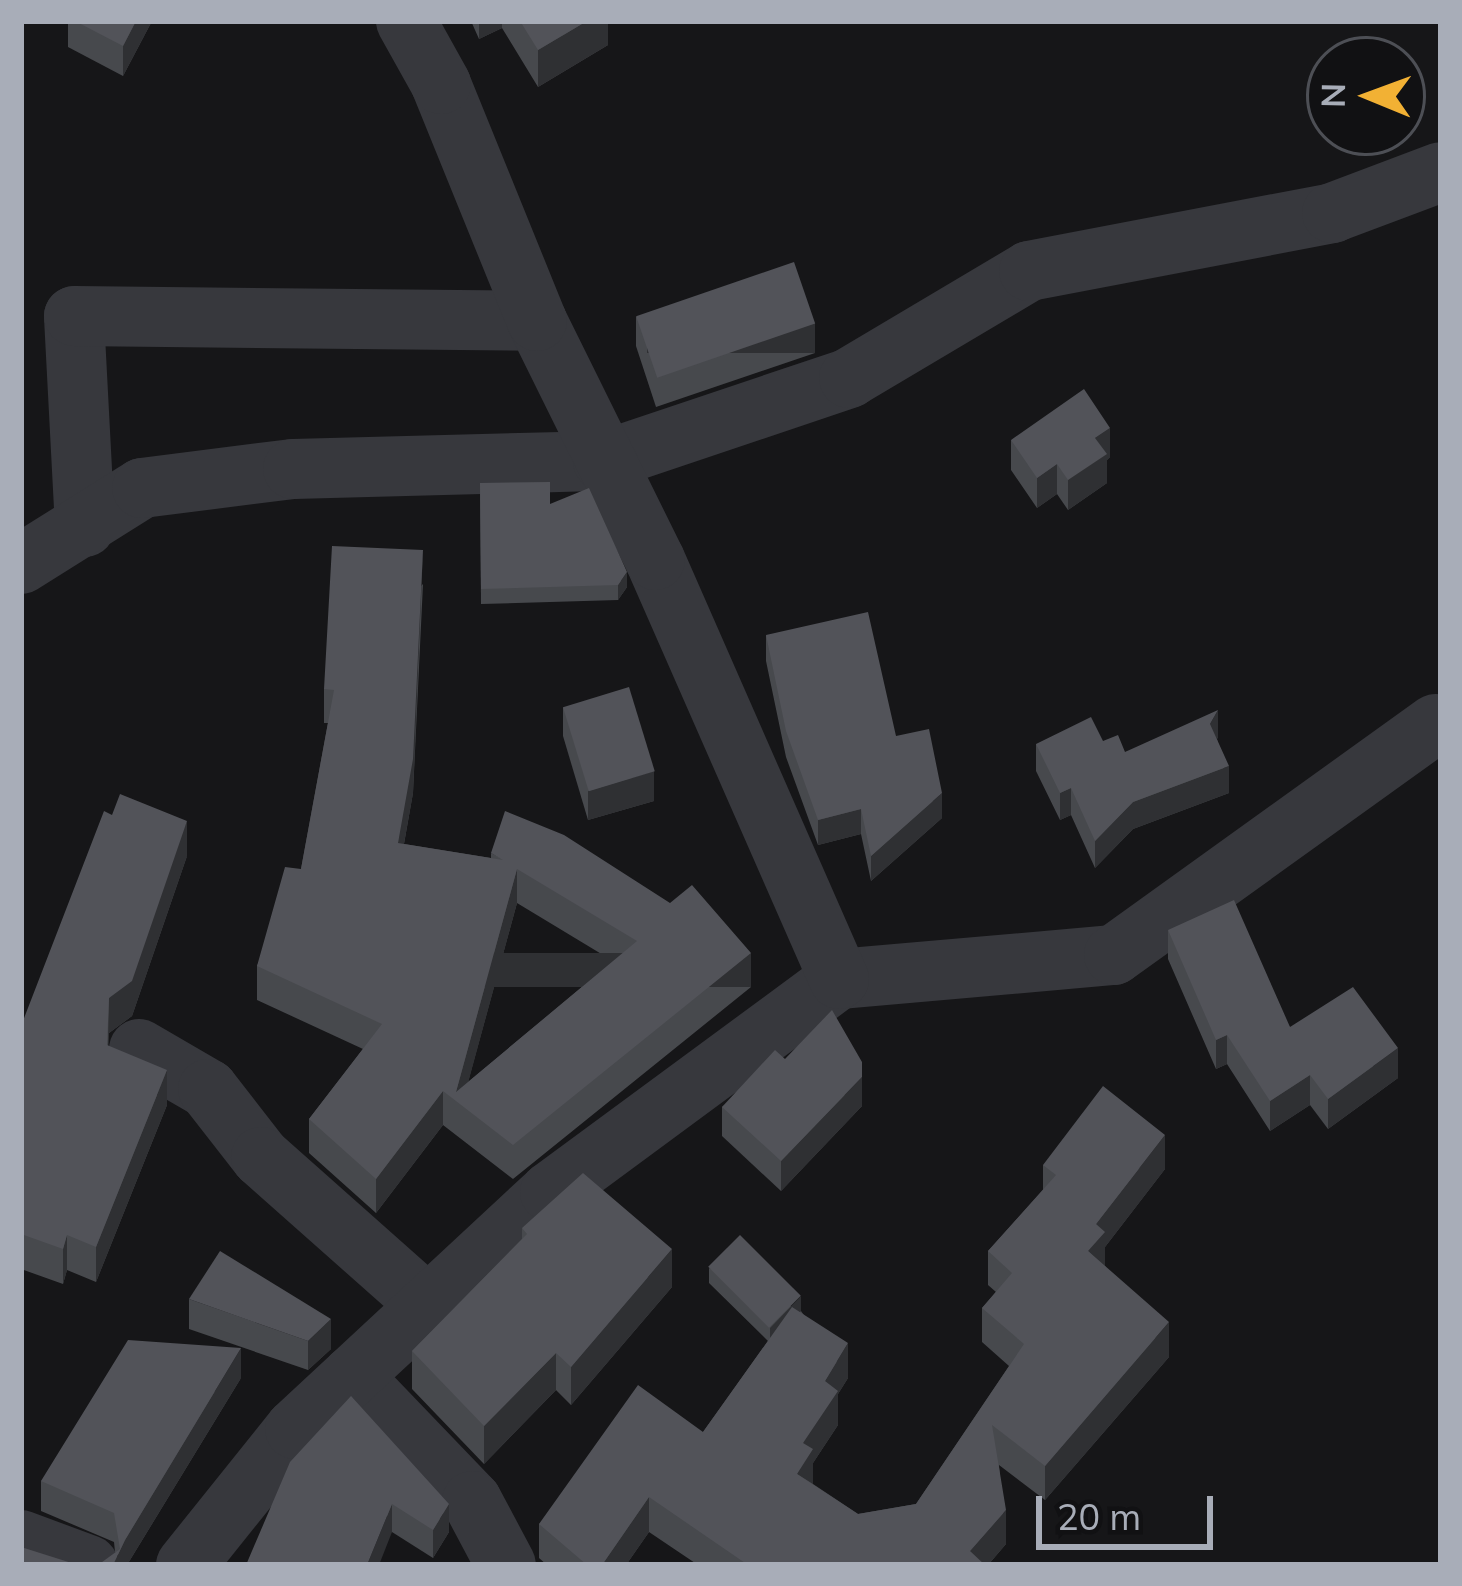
<!DOCTYPE html>
<html>
<head>
<meta charset="utf-8">
<style>
	body { margin:0 }
	#map { position:relative; width:1462px; height:1586px; overflow:hidden; background:#161618; font-family:Mulish,sans-serif }
	div>[style] { position:absolute }
	.minor>* { height:60px; margin:-30px; padding:0 30px; transform-origin:30px; border-radius:30px; background:#37383d }
	.wall>* { inset:0; background:#47494d }
	.shaded-wall>* { inset:0; background:#2f3033; transform-origin:0 0 }
	.building>* { inset:0; background:#525359; transform-origin:0 0 }
	span { translate:-50% -50%; white-space:nowrap; text-align:center; line-height:1.15; -webkit-text-stroke:10px #111113; paint-order:stroke }
	.frame { position:absolute; inset:0; border:24px solid #a8adb8; pointer-events:none }
	.north { position:absolute; left:1306px; top:36px; width:120px; height:120px; box-sizing:border-box; background:#111113; border:3px solid #4d4f55; border-radius:50%; rotate:271deg; font-size:33px; font-weight:700; line-height:48px; text-align:center; color:#a8adb8 }
	.north::after { content:''; display:block; margin:auto; width:42px; height:54px; background:#f2b134; clip-path:polygon(50% 0,100% 100%,50% 72%,0 100%) }
	.scale { position:absolute; left:1036px; top:1496px; width:177px; height:54px; box-sizing:border-box; border:6px solid #a8adb8; border-top:0; padding-left:15px; font-size:36px; line-height:42px; white-space:nowrap; color:#a8adb8; -webkit-text-stroke:9px #111113; paint-order:stroke }
</style>
</head>
<body>
<div id="map">
	<div class="minor">
		<i style="left:85px;top:527px;width:211px;rotate:-93deg"></i>
		<i style="left:74px;top:316px;width:463px;rotate:0.6deg"></i>
		<i style="left:21px;top:564px;width:143px;rotate:-32.1deg"></i>
		<i style="left:142px;top:488px;width:152px;rotate:-7.2deg"></i>
		<i style="left:293px;top:469px;width:310px;rotate:-1.5deg"></i>
		<i style="left:603px;top:461px;width:260px;rotate:-18.6deg"></i>
		<i style="left:849px;top:378px;width:209px;rotate:-30.7deg"></i>
		<i style="left:1029px;top:271px;width:309px;rotate:-10.8deg"></i>
		<i style="left:1332px;top:213px;width:116px;rotate:-20.6deg"></i>
		<i style="left:839px;top:979px;width:276px;rotate:-5deg"></i>
		<i style="left:1114px;top:955px;width:396px;rotate:-35.7deg"></i>
		<i style="left:139px;top:1049px;width:80px;rotate:30.1deg"></i>
		<i style="left:208px;top:1089px;width:86px;rotate:52.1deg"></i>
		<i style="left:261px;top:1157px;width:225px;rotate:41.6deg"></i>
		<i style="left:352px;top:1376px;width:173px;rotate:46.2deg"></i>
		<i style="left:472px;top:1501px;width:72px;rotate:62deg"></i>
		<i style="left:21px;top:1540px;width:72px;rotate:20.5deg"></i>
		<i style="left:186px;top:1565px;width:174px;rotate:-51.3deg"></i>
		<i style="left:295px;top:1429px;width:348px;rotate:-42.9deg"></i>
		<i style="left:550px;top:1192px;width:359px;rotate:-36.4deg"></i>
		<i style="left:839px;top:979px;width:458px;rotate:-113.7deg"></i>
		<i style="left:655px;top:560px;width:267px;rotate:-116.3deg"></i>
		<i style="left:537px;top:321px;width:256px;rotate:-112.1deg"></i>
		<i style="left:441px;top:84px;width:72px;rotate:-119.1deg"></i>
	</div>
	<div class="wall">
		<i style="clip-path:polygon(68px 21px,152px 21px,123px 76px,68px 47px)"></i>
		<i style="clip-path:polygon(471px 21px,608px 21px,608px 45px,538px 87px,502px 28px,479px 39px)"></i>
		<i style="clip-path:polygon(636px 317px,815px 353px,656px 407px,636px 346px)"></i>
		<i style="clip-path:polygon(1011px 440px,1110px 457px,1107px 460px,1107px 483px,1068px 510px,1057px 494px,1037px 508px,1011px 470px)"></i>
		<i style="clip-path:polygon(480px 483px,550px 504px,627px 587px,618px 600px,481px 604px)"></i>
		<i style="clip-path:polygon(evenodd,423px 584px,413px 793px,404px 844px,491px 858px,491px 853px,751px 987px,513px 1179px,443px 1125px,376px 1213px,309px 1153px,309px 1119px,363px 1049px,257px 1000px,257px 966px,301px 869px,328px 723px,324px 723px,324px 689px,423px 584px,517px 903px,613px 961px,468px 1082px,517px 903px)"></i>
		<i style="clip-path:polygon(766px 635px,896px 736px,942px 818px,871px 881px,861px 834px,818px 845px,786px 757px,766px 661px)"></i>
		<i style="clip-path:polygon(563px 707px,654px 801px,588px 820px,563px 736px)"></i>
		<i style="clip-path:polygon(1218px 737px,1217px 739px,1229px 793px,1133px 829px,1095px 868px,1071px 815px,1060px 820px,1036px 771px,1036px 744px,1125px 752px)"></i>
		<i style="clip-path:polygon(187px 856px,132px 1016px,109px 1033px,108px 1046px,167px 1105px,96px 1282px,67px 1270px,63px 1284px,21px 1269px,21px 1026px)"></i>
		<i style="clip-path:polygon(1168px 930px,1290px 1027px,1398px 1078px,1328px 1129px,1310px 1105px,1270px 1131px,1227px 1064px,1216px 1069px,1168px 959px)"></i>
		<i style="clip-path:polygon(785px 1059px,862px 1106px,781px 1191px,722px 1136px,722px 1107px)"></i>
		<i style="clip-path:polygon(1043px 1165px,1165px 1169px,1105px 1247px,1105px 1266px,1169px 1357px,1045px 1500px,999px 1465px,1006px 1544px,988px 1565px,698px 1565px,649px 1532px,626px 1565px,547px 1565px,539px 1558px,539px 1524px,703px 1432px,768px 1341px,709px 1283px,709px 1268px,801px 1311px,848px 1378px,838px 1394px,838px 1425px,813px 1463px,813px 1484px,858px 1514px,916px 1504px,1009px 1366px,982px 1342px,982px 1308px,996px 1292px,988px 1285px,988px 1251px,1043px 1190px)"></i>
		<i style="clip-path:polygon(522px 1228px,672px 1287px,571px 1405px,556px 1390px,484px 1464px,412px 1389px,412px 1351px,522px 1239px)"></i>
		<i style="clip-path:polygon(189px 1299px,331px 1349px,308px 1370px,189px 1329px)"></i>
		<i style="clip-path:polygon(241px 1378px,127px 1565px,115px 1552px,114px 1542px,41px 1511px,41px 1481px)"></i>
		<i style="clip-path:polygon(351px 1396px,449px 1532px,433px 1558px,392px 1532px)"></i>
	</div>
	<div class="shaded-wall">
		<i style="clip-path:polygon(136px 21px,152px 21px,123px 76px,123px 46px)"></i>
		<i style="clip-path:polygon(479px 21px,502px 21px,502px 28px,479px 39px)"></i>
		<i style="clip-path:polygon(587px 21px,608px 21px,608px 45px,538px 87px,538px 50px)"></i>
		<i style="left:815px;top:323px;width:30px;height:168px;rotate:90deg"></i>
		<i style="clip-path:polygon(1110px 428px,1110px 457px,1107px 460px,1107px 483px,1068px 510px,1068px 480px,1095px 438px)"></i>
		<i style="clip-path:polygon(1057px 464px,1057px 494px,1037px 508px,1037px 478px)"></i>
		<i style="clip-path:polygon(423px 550px,413px 793px,398px 877px,398px 843px)"></i>
		<i style="clip-path:polygon(627px 572px,627px 587px,618px 600px,618px 585px)"></i>
		<i style="clip-path:polygon(1218px 710px,1218px 737px,1210px 751px,1210px 724px)"></i>
		<i style="clip-path:polygon(1229px 766px,1229px 793px,1133px 829px,1095px 868px,1095px 841px,1133px 802px)"></i>
		<i style="clip-path:polygon(654px 771px,654px 801px,588px 820px,588px 791px)"></i>
		<i style="clip-path:polygon(1071px 788px,1071px 815px,1060px 820px,1060px 793px)"></i>
		<i style="clip-path:polygon(942px 793px,942px 818px,871px 881px,871px 856px)"></i>
		<i style="clip-path:polygon(861px 809px,861px 834px,818px 845px,818px 820px)"></i>
		<i style="clip-path:polygon(187px 821px,187px 856px,132px 1016px,109px 1033px,107px 1080px,109px 998px)"></i>
		<i style="clip-path:polygon(517px 869px,517px 903px,462px 1105px,456px 1092px)"></i>
		<i style="left:751px;top:953px;width:34px;height:306px;rotate:90deg"></i>
		<i style="clip-path:polygon(1227px 1035px,1227px 1064px,1216px 1069px,1216px 1040px)"></i>
		<i style="clip-path:polygon(1398px 1048px,1398px 1078px,1328px 1129px,1328px 1099px)"></i>
		<i style="clip-path:polygon(167px 1070px,167px 1105px,96px 1282px,96px 1247px)"></i>
		<i style="clip-path:polygon(1310px 1075px,1310px 1105px,1270px 1131px,1270px 1101px)"></i>
		<i style="clip-path:polygon(862px 1077px,862px 1106px,781px 1191px,781px 1161px)"></i>
		<i style="clip-path:polygon(443px 1091px,443px 1125px,376px 1213px,376px 1179px)"></i>
		<i style="clip-path:polygon(1165px 1135px,1165px 1169px,1105px 1247px,1105px 1267px,1088px 1251px,1096px 1224px)"></i>
		<i style="clip-path:polygon(67px 1235px,67px 1270px,63px 1284px,63px 1249px)"></i>
		<i style="clip-path:polygon(672px 1249px,672px 1287px,571px 1405px,571px 1367px)"></i>
		<i style="clip-path:polygon(801px 1296px,801px 1311px,770px 1344px,770px 1328px)"></i>
		<i style="clip-path:polygon(331px 1319px,331px 1349px,308px 1370px,308px 1341px)"></i>
		<i style="clip-path:polygon(1169px 1322px,1169px 1357px,1045px 1500px,1045px 1466px)"></i>
		<i style="clip-path:polygon(848px 1343px,848px 1378px,838px 1394px,838px 1425px,813px 1463px,813px 1484px,797px 1474px,803px 1443px,825px 1381px)"></i>
		<i style="clip-path:polygon(241px 1348px,241px 1378px,127px 1565px,113px 1565px,125px 1540px)"></i>
		<i style="clip-path:polygon(556px 1353px,556px 1390px,484px 1464px,484px 1426px)"></i>
		<i style="clip-path:polygon(649px 1497px,649px 1532px,626px 1565px,602px 1565px)"></i>
		<i style="clip-path:polygon(392px 1504px,392px 1532px,379px 1565px,367px 1565px)"></i>
		<i style="clip-path:polygon(449px 1504px,449px 1532px,433px 1558px,433px 1530px)"></i>
		<i style="clip-path:polygon(1006px 1510px,1006px 1544px,988px 1565px,970px 1565px,970px 1551px)"></i>
	</div>
	<div class="building">
		<i style="clip-path:polygon(75px 21px,136px 21px,123px 46px)"></i>
		<i style="clip-path:polygon(520px 21px,587px 21px,538px 50px)"></i>
		<i style="left:794px;top:262px;width:65px;height:167px;rotate:71deg"></i>
		<i style="clip-path:polygon(1084px 389px,1110px 428px,1095px 438px,1107px 454px,1068px 480px,1057px 464px,1037px 478px,1011px 440px)"></i>
		<i style="clip-path:polygon(550px 482px,550px 504px,589px 488px,627px 572px,618px 585px,481px 589px,480px 483px)"></i>
		<i style="clip-path:polygon(evenodd,332px 546px,423px 550px,413px 759px,398px 843px,503px 860px,491px 853px,505px 811px,564px 835px,670px 903px,692px 885px,751px 953px,513px 1145px,443px 1091px,376px 1179px,309px 1119px,382px 1024px,257px 966px,285px 867px,301px 869px,334px 690px,324px 689px,332px 546px,517px 869px,637px 941px,456px 1092px,517px 869px)"></i>
		<i style="clip-path:polygon(868px 612px,896px 736px,929px 729px,942px 793px,871px 856px,861px 809px,818px 820px,786px 731px,766px 635px)"></i>
		<i style="left:629px;top:687px;width:88px;height:69px;rotate:73deg"></i>
		<i style="clip-path:polygon(1218px 710px,1210px 724px,1229px 766px,1133px 802px,1095px 841px,1071px 788px,1060px 793px,1036px 744px,1091px 717px,1103px 741px,1118px 735px,1125px 752px)"></i>
		<i style="clip-path:polygon(120px 794px,187px 821px,132px 981px,109px 998px,107px 1045px,167px 1070px,96px 1247px,67px 1235px,63px 1249px,21px 1234px,21px 1026px,104px 811px,112px 815px)"></i>
		<i style="clip-path:polygon(1234px 900px,1290px 1027px,1353px 987px,1398px 1048px,1328px 1099px,1310px 1075px,1270px 1101px,1227px 1035px,1216px 1040px,1168px 930px)"></i>
		<i style="clip-path:polygon(832px 1010px,862px 1062px,862px 1077px,781px 1161px,722px 1107px,775px 1050px,785px 1059px)"></i>
		<i style="clip-path:polygon(1103px 1086px,1165px 1135px,1096px 1224px,1105px 1232px,1088px 1251px,1169px 1322px,1045px 1466px,992px 1425px,1006px 1510px,970px 1551px,985px 1565px,748px 1565px,649px 1497px,602px 1565px,587px 1565px,539px 1524px,638px 1385px,703px 1432px,792px 1307px,848px 1343px,825px 1381px,838px 1391px,803px 1443px,813px 1449px,797px 1474px,858px 1514px,916px 1504px,1024px 1344px,982px 1308px,1012px 1273px,988px 1251px,1056px 1175px,1043px 1165px)"></i>
		<i style="clip-path:polygon(583px 1173px,672px 1249px,571px 1367px,556px 1353px,484px 1426px,412px 1351px,527px 1234px,522px 1228px)"></i>
		<i style="left:740px;top:1235px;width:86px;height:45px;rotate:45deg"></i>
		<i style="clip-path:polygon(220px 1251px,331px 1319px,308px 1341px,189px 1299px)"></i>
		<i style="clip-path:polygon(128px 1340px,241px 1348px,125px 1540px,113px 1565px,98px 1565px,120px 1549px,114px 1513px,41px 1481px)"></i>
		<i style="clip-path:polygon(351px 1396px,449px 1504px,433px 1530px,392px 1504px,367px 1565px,246px 1565px,290px 1462px)"></i>
		<i style="clip-path:polygon(21px 1547px,78px 1565px,21px 1565px)"></i>
	</div>
	<div class="frame"></div>
	<div class="north">N</div>
	<div class="scale">20 m</div>
</div>
</body>
</html>
